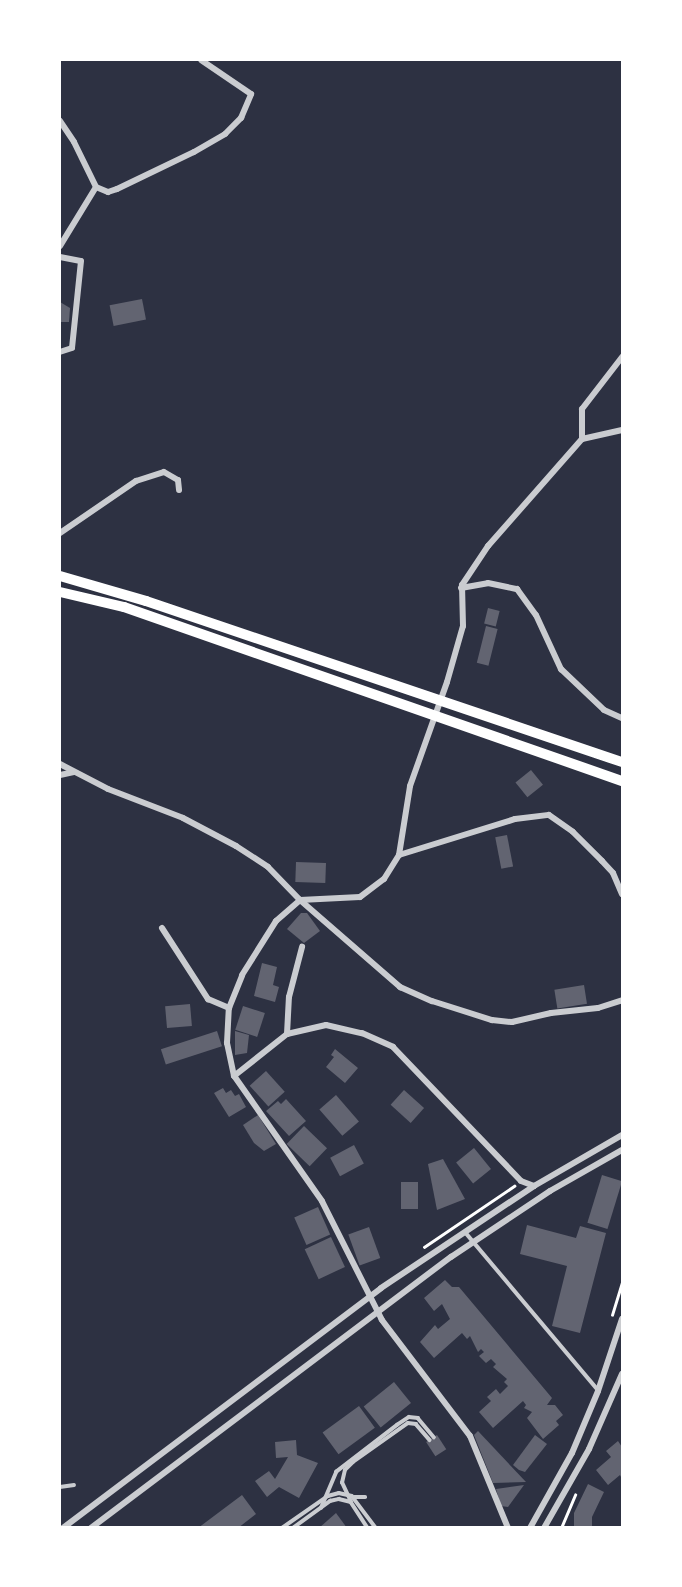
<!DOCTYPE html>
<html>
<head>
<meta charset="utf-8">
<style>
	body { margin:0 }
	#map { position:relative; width:682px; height:1587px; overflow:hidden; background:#2d3142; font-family:Rubik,sans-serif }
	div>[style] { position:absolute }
	.building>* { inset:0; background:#626471; transform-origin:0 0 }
	.path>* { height:2.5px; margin:-1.25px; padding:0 1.25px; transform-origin:1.25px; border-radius:1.25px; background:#fff }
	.service>* { height:3.5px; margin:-1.75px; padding:0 1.75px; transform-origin:1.75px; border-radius:1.75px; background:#caccd0 }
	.minor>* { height:6px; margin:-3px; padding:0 3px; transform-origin:3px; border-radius:3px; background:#caccd0 }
	.trunk>* { height:10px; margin:-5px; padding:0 5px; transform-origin:5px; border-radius:5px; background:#fff }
	span { translate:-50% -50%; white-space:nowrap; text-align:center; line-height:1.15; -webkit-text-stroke:5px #fff; paint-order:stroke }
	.frame { position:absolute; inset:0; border:61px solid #fff; pointer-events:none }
</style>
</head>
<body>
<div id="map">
	<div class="building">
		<i style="left:142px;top:299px;width:21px;height:33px;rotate:79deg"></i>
		<i style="clip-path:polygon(60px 302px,70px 308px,69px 322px,60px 322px)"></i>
		<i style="left:488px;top:608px;width:12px;height:16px;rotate:14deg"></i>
		<i style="left:486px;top:626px;width:12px;height:38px;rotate:14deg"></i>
		<i style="left:531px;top:770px;width:19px;height:20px;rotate:51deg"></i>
		<i style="left:507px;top:835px;width:32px;height:12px;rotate:79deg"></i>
		<i style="left:296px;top:862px;width:30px;height:20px;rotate:2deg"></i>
		<i style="clip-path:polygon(301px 913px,307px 913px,320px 931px,304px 943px,287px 929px)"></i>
		<i style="clip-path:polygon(262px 963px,277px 967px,273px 985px,279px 987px,275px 1002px,254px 996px)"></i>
		<i style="left:584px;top:985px;width:19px;height:30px;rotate:81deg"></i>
		<i style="left:190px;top:1004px;width:22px;height:25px;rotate:85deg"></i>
		<i style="left:243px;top:1006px;width:23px;height:25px;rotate:18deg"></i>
		<i style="left:217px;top:1031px;width:16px;height:59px;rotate:72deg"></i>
		<i style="clip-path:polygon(235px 1031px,249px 1035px,247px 1053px,235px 1055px)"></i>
		<i style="clip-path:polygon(335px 1049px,358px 1068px,345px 1083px,326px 1067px,334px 1057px,331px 1055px)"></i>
		<i style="left:266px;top:1071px;width:28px;height:22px;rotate:48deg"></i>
		<i style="clip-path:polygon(223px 1088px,226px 1093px,231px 1090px,235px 1096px,239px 1094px,246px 1107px,229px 1117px,214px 1093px)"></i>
		<i style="left:404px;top:1090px;width:27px;height:20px;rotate:42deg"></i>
		<i style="left:336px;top:1095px;width:35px;height:22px;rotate:49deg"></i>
		<i style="clip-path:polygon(286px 1099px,306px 1121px,289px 1136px,266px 1111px,278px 1101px,281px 1104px)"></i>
		<i style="clip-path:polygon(258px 1115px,276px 1144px,264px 1151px,254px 1143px,243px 1125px)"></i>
		<i style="left:304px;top:1126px;width:32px;height:25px;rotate:44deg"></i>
		<i style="left:354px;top:1145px;width:21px;height:27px;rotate:62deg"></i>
		<i style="left:474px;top:1148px;width:27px;height:23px;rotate:51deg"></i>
		<i style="clip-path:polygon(443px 1159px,465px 1199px,437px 1210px,428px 1164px)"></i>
		<i style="left:602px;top:1175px;width:21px;height:50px;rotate:17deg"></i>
		<i style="left:418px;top:1182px;width:27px;height:17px;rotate:90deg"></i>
		<i style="left:318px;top:1207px;width:30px;height:26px;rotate:66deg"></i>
		<i style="clip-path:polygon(527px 1225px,576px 1238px,580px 1226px,606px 1233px,580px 1333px,552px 1326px,567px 1266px,520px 1254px)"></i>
		<i style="left:369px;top:1227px;width:33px;height:22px;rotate:70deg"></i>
		<i style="left:331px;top:1237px;width:33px;height:29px;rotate:65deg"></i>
		<i style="clip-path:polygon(445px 1280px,452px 1287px,459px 1287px,552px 1398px,547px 1405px,555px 1405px,563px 1415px,556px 1421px,559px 1425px,543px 1439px,527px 1418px,532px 1412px,524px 1408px,526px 1405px,523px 1401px,493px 1428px,479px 1412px,491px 1401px,487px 1397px,496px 1389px,500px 1394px,508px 1386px,504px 1382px,507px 1379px,493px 1367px,496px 1364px,491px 1359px,486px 1363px,479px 1356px,484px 1352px,481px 1349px,478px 1352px,470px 1336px,467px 1339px,462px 1333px,434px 1358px,420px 1342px,435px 1325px,438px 1329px,450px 1319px,442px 1304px,434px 1311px,424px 1298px)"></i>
		<i style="left:394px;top:1382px;width:27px;height:39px;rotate:51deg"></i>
		<i style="left:359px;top:1406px;width:27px;height:45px;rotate:54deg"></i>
		<i style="clip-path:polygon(478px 1431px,526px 1482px,493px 1483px,474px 1435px)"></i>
		<i style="left:437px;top:1435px;width:17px;height:13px;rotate:57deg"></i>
		<i style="clip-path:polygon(535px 1435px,547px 1444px,525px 1472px,519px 1470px,513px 1465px)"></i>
		<i style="clip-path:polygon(296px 1440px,297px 1455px,318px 1463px,299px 1498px,279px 1487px,267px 1497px,255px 1481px,269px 1471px,275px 1479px,288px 1457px,276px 1458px,275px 1442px)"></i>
		<i style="clip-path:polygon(618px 1441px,622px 1447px,622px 1479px,620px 1475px,608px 1485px,596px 1470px,611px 1457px,606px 1451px)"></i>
		<i style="clip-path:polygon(588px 1484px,604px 1492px,592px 1517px,592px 1528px,574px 1528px,574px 1513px)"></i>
		<i style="clip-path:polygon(524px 1485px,508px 1507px,501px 1506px,496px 1489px)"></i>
		<i style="clip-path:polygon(242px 1495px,256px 1514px,238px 1528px,198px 1528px)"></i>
		<i style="clip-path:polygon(336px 1513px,347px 1528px,319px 1528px)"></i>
	</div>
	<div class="path">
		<i style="left:424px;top:1247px;width:109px;rotate:-34.1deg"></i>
		<i style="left:612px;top:1315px;width:34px;rotate:-73deg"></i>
		<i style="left:561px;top:1528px;width:36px;rotate:-67deg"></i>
	</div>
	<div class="service">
		<i style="left:466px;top:1233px;width:205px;rotate:49.9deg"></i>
		<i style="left:60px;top:1487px;width:14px;rotate:-8deg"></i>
		<i style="left:354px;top:1497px;width:11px"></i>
		<i style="left:351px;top:1502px;width:21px;rotate:-115deg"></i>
		<i style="left:342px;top:1483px;width:13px;rotate:-77deg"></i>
		<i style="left:345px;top:1470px;width:11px;rotate:-45deg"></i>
		<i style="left:353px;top:1462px;width:67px;rotate:-35.3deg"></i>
		<i style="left:408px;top:1423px;width:8px;rotate:7deg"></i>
		<i style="left:416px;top:1424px;width:21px;rotate:49deg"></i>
		<i style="left:321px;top:1508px;width:39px;rotate:-67deg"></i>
		<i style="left:336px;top:1472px;width:77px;rotate:-37.6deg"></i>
		<i style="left:397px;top:1425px;width:14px;rotate:-34deg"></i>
		<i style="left:409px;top:1417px;width:9px;rotate:6deg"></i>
		<i style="left:418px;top:1418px;width:25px;rotate:50deg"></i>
		<i style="left:282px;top:1528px;width:56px;rotate:-34.8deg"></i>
		<i style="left:328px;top:1496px;width:11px;rotate:-15deg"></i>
		<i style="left:339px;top:1493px;width:13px;rotate:13deg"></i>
		<i style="left:352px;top:1496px;width:40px;rotate:53deg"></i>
		<i style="left:293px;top:1528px;width:46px;rotate:-36.1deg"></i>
		<i style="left:330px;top:1501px;width:9px;rotate:-13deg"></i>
		<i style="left:339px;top:1499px;width:12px;rotate:14deg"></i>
		<i style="left:351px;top:1502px;width:31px;rotate:57deg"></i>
	</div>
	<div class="minor">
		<i style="left:60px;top:121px;width:25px;rotate:56deg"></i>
		<i style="left:74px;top:142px;width:50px;rotate:63.9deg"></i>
		<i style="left:96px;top:187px;width:69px;rotate:121.4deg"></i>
		<i style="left:96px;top:187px;width:13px;rotate:23deg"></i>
		<i style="left:108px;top:192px;width:9px;rotate:-18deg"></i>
		<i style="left:117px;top:189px;width:85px;rotate:-25.7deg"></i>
		<i style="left:194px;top:152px;width:36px;rotate:-30deg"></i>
		<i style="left:225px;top:134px;width:23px;rotate:-45deg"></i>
		<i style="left:241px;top:118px;width:26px;rotate:-67deg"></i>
		<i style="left:251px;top:94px;width:60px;rotate:-145.8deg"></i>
		<i style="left:60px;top:257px;width:21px;rotate:11deg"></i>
		<i style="left:81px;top:261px;width:87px;rotate:95.9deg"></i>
		<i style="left:72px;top:348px;width:13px;rotate:162deg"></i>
		<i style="left:582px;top:439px;width:41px;rotate:-12.7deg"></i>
		<i style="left:60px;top:533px;width:92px;rotate:-34.4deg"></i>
		<i style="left:136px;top:481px;width:29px;rotate:-18deg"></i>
		<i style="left:164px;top:472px;width:16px;rotate:30deg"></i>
		<i style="left:178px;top:480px;width:10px;rotate:84deg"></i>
		<i style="left:461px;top:588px;width:27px;rotate:-10deg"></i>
		<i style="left:488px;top:583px;width:30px;rotate:12deg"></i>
		<i style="left:517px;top:589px;width:32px;rotate:54deg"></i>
		<i style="left:536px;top:615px;width:60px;rotate:65.2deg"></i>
		<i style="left:561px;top:669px;width:59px;rotate:43.6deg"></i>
		<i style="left:604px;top:710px;width:20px;rotate:24deg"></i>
		<i style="left:60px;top:764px;width:54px;rotate:27.5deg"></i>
		<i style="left:108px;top:789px;width:80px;rotate:21.1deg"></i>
		<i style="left:183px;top:818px;width:60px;rotate:27.8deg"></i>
		<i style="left:236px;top:846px;width:38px;rotate:33deg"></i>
		<i style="left:268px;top:867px;width:46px;rotate:45.9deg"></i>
		<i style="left:300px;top:900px;width:133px;rotate:41deg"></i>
		<i style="left:400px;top:987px;width:35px;rotate:24deg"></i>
		<i style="left:432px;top:1001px;width:63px;rotate:17.6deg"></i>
		<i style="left:492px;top:1020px;width:20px;rotate:6deg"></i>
		<i style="left:512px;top:1022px;width:40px;rotate:-13deg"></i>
		<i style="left:551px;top:1013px;width:47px;rotate:-6.1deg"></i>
		<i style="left:598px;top:1008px;width:25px;rotate:-18deg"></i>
		<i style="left:60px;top:775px;width:14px;rotate:-12deg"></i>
		<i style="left:399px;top:855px;width:121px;rotate:-17.2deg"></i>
		<i style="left:515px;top:819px;width:34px;rotate:-7deg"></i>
		<i style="left:549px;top:815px;width:29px;rotate:35deg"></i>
		<i style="left:573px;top:832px;width:41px;rotate:45deg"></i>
		<i style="left:602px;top:861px;width:16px;rotate:47deg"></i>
		<i style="left:613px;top:873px;width:23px;rotate:67deg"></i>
		<i style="left:162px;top:928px;width:85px;rotate:57.1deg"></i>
		<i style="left:208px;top:999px;width:23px;rotate:23deg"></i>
		<i style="left:287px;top:1034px;width:37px;rotate:-87deg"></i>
		<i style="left:289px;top:997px;width:52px;rotate:-75.4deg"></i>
		<i style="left:234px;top:1076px;width:68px;rotate:-38.4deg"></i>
		<i style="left:287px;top:1034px;width:40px;rotate:-13deg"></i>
		<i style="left:326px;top:1025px;width:37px;rotate:13deg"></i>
		<i style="left:362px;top:1033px;width:34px;rotate:24deg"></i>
		<i style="left:393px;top:1047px;width:185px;rotate:46.3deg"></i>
		<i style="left:521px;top:1181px;width:14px;rotate:21deg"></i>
		<i style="left:63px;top:1528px;width:398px;rotate:-37deg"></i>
		<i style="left:381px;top:1288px;width:184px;rotate:-33.7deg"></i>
		<i style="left:534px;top:1186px;width:102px;rotate:-30.1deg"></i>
		<i style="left:91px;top:1528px;width:451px;rotate:-37deg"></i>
		<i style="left:451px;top:1257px;width:119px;rotate:-33.7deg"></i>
		<i style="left:550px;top:1191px;width:83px;rotate:-29.7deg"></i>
		<i style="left:508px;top:1528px;width:100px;rotate:-112.4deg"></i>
		<i style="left:470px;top:1436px;width:146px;rotate:-127.2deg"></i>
		<i style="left:382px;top:1320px;width:133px;rotate:-116.8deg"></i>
		<i style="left:322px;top:1201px;width:153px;rotate:-125.1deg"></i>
		<i style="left:234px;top:1076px;width:34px;rotate:-102deg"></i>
		<i style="left:227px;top:1043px;width:35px;rotate:-87deg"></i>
		<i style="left:229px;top:1008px;width:35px;rotate:-68deg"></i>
		<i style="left:242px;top:975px;width:64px;rotate:-57.8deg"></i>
		<i style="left:276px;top:921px;width:32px;rotate:-41deg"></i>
		<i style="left:300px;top:900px;width:60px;rotate:-2.9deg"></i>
		<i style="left:360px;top:897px;width:30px;rotate:-37deg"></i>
		<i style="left:384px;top:879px;width:28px;rotate:-58deg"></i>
		<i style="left:399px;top:855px;width:70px;rotate:-80.9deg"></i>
		<i style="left:410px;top:786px;width:110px;rotate:-70.4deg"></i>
		<i style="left:447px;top:682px;width:58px;rotate:-74.1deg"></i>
		<i style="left:463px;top:626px;width:41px;rotate:-91.4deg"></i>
		<i style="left:462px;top:585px;width:47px;rotate:-56.3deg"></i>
		<i style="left:488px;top:546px;width:142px;rotate:-48.7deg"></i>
		<i style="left:582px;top:439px;width:30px;rotate:-90deg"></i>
		<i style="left:582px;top:409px;width:66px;rotate:-52.4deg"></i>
		<i style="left:530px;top:1528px;width:86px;rotate:-60.8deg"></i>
		<i style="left:572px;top:1453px;width:67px;rotate:-67.2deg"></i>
		<i style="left:598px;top:1391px;width:76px;rotate:-71.6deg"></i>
		<i style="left:544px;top:1528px;width:91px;rotate:-60.3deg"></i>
		<i style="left:589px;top:1449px;width:82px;rotate:-66.3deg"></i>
	</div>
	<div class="trunk">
		<i style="left:60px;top:576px;width:90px;rotate:16.2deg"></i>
		<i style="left:146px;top:601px;width:502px;rotate:18.69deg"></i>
		<i style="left:60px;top:592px;width:66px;rotate:13.2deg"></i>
		<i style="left:124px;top:607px;width:528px;rotate:19.26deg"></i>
	</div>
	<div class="frame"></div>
</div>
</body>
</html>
